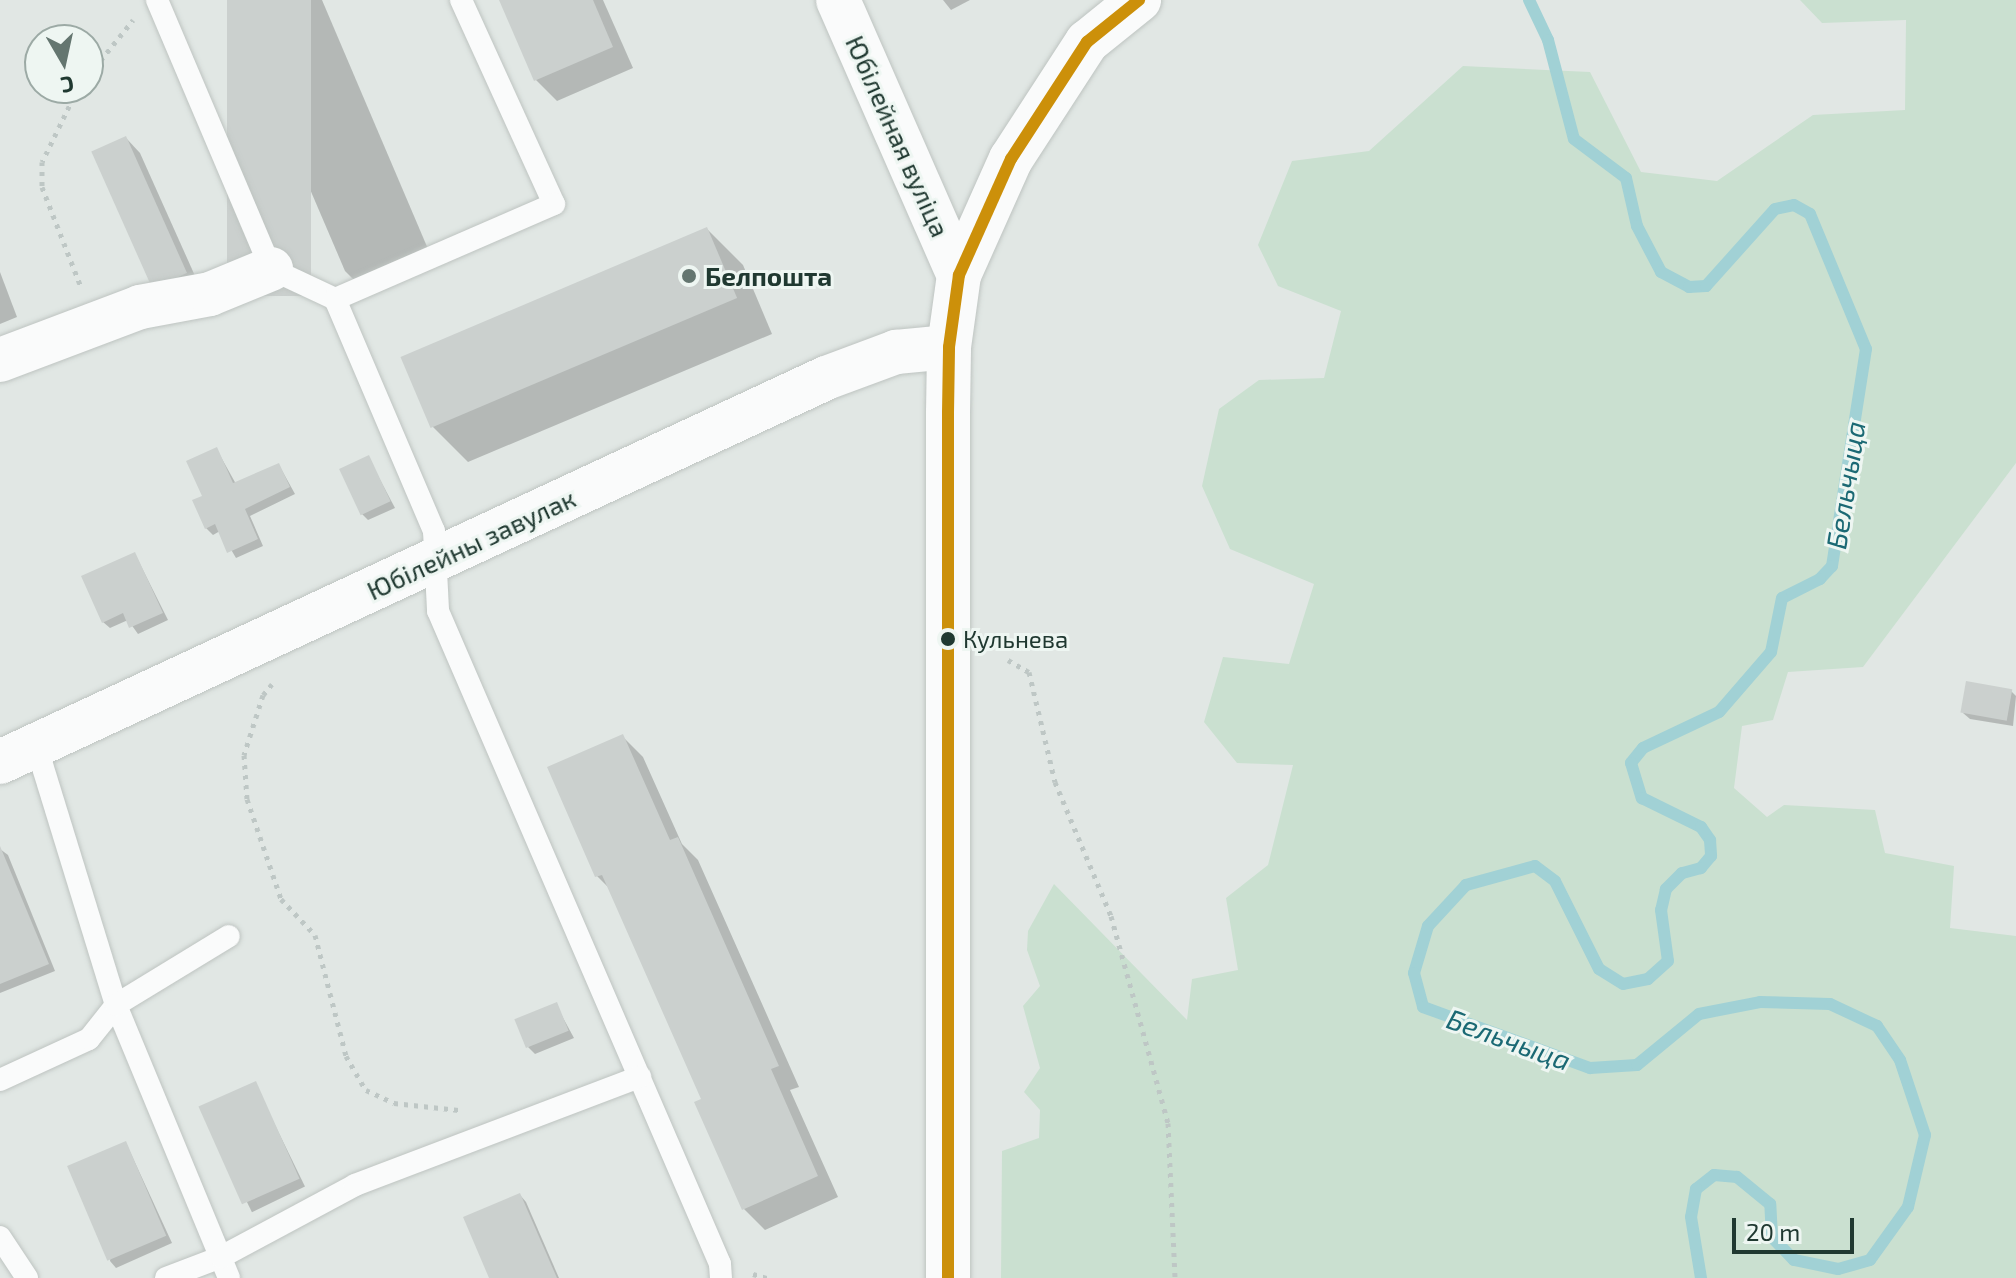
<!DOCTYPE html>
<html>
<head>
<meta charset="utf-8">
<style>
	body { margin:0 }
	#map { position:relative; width:2016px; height:1278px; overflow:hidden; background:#e1e7e4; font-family:"Exo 2",sans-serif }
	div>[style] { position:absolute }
	.green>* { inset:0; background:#cae0d0 }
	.shadow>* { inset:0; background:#0003; transform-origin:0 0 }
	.stream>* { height:12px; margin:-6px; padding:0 6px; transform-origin:6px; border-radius:6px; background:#a1d1d5 }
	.building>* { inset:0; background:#cbd0ce; transform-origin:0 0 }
	.path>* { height:5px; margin-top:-2.5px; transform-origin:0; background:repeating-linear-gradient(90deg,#bec7c5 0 4px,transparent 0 10px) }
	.roads { filter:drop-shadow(0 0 2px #bec4c1) drop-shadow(0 0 2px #bec4c1) }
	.service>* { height:22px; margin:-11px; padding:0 11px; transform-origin:11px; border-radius:11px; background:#fafbfb }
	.minor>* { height:44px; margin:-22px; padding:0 22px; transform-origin:22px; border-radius:22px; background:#fafbfb }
	.secondary>* { height:44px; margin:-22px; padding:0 22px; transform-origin:22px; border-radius:22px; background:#fafbfb }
	.bus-1>* { height:12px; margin:-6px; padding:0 6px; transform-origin:6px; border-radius:6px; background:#cc900a }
	.dots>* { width:22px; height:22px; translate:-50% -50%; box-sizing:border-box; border:4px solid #eef6f2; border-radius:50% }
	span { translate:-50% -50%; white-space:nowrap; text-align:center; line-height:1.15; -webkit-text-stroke:6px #eef6f2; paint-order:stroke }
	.bus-label { font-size:24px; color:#203931 }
	.left { translate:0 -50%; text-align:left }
	.street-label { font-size:26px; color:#203931 }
	.poi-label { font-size:26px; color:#203931; font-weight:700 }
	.water-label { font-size:28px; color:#1b6974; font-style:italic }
	.north { position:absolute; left:24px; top:24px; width:80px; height:80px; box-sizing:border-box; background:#eef6f2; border:2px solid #9caaa5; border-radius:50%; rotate:171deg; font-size:22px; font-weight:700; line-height:32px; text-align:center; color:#203931 }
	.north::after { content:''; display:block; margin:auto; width:28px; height:36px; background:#647670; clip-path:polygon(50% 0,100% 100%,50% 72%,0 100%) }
	.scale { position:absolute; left:1732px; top:1218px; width:122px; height:36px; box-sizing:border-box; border:4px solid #203931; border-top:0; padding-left:10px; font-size:24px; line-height:28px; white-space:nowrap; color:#203931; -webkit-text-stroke:6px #eef6f2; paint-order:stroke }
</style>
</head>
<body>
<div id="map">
	<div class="green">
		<i style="clip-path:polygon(1800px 0,2016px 0,2016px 463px,1863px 667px,1788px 672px,1773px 720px,1742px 726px,1734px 788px,1767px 817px,1784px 805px,1875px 810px,1885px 853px,1954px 866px,1950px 928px,2016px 936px,2016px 1278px,1001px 1278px,1002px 1151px,1039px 1138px,1040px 1110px,1024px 1092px,1040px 1068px,1023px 1006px,1040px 986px,1027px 950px,1028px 931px,1054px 884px,1187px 1020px,1192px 979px,1238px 970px,1226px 898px,1268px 865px,1293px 765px,1237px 763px,1204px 722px,1223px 657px,1289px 664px,1314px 584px,1230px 549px,1202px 486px,1219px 409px,1259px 380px,1324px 378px,1341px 311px,1278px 286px,1258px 245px,1292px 161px,1369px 151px,1463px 66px,1590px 72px,1641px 172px,1717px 181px,1813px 115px,1905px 110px,1906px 20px,1822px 23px)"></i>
	</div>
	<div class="shadow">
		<i style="clip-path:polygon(229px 0,322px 0,434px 263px,366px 292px,345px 271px)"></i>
		<i style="clip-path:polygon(501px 0,603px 0,633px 68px,557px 101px,536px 80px)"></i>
		<i style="clip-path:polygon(943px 0,970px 0,951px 10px)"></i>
		<i style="clip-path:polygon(126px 138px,140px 153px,200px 287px,165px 293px,151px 279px)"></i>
		<i style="clip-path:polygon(707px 229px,743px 265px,772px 334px,468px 462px,431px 425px)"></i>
		<i style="clip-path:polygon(0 272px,17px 317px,0 324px)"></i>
		<i style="clip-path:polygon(217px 450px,236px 484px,279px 465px,295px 494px,250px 516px,263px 546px,236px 558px,220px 531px,213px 535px,206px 528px,205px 497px)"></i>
		<i style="clip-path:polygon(368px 457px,395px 508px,368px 520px,362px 514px)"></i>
		<i style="clip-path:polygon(135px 554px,168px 620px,138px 634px,128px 620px,110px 628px,103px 622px)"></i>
		<i style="clip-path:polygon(2011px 691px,2016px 696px,2013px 726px,1970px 719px,1963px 713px)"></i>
		<i style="clip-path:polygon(622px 736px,643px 757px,682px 844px,698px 860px,799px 1087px,790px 1090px,838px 1197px,765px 1230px,744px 1209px,703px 1100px,610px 889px,597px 876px)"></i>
		<i style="clip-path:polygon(0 849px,8px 855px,55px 971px,0 993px)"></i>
		<i style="clip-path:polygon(556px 1005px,574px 1038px,535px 1054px,528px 1047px)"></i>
		<i style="left:255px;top:1084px;width:114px;height:59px;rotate:64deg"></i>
		<i style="clip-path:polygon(126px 1143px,172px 1243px,116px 1268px,110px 1261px)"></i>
		<i style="clip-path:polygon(520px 1195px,526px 1202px,559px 1278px,491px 1278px)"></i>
	</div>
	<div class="stream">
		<i style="left:1529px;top:0;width:44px;rotate:64.6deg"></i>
		<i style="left:1548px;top:40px;width:102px;rotate:75.3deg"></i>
		<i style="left:1574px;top:139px;width:65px;rotate:36.9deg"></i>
		<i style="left:1626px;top:178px;width:49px;rotate:77.1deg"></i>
		<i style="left:1637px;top:226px;width:52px;rotate:62.4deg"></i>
		<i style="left:1661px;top:272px;width:32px;rotate:28deg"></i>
		<i style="left:1689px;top:287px;width:17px;rotate:-3deg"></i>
		<i style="left:1706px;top:286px;width:103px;rotate:-48.1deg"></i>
		<i style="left:1775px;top:209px;width:19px;rotate:-12deg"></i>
		<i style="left:1794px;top:205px;width:18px;rotate:29deg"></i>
		<i style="left:1810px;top:214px;width:146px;rotate:67.5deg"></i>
		<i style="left:1866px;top:349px;width:220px;rotate:98.9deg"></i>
		<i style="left:1832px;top:566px;width:18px;rotate:133deg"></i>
		<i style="left:1820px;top:579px;width:42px;rotate:153.4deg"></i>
		<i style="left:1782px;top:598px;width:55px;rotate:101.5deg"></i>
		<i style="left:1771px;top:652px;width:79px;rotate:130.9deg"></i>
		<i style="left:1719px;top:712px;width:84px;rotate:154.7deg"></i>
		<i style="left:1643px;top:748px;width:19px;rotate:129deg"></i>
		<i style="left:1631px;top:763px;width:37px;rotate:73deg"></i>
		<i style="left:1642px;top:798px;width:66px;rotate:26.2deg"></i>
		<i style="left:1701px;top:827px;width:16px;rotate:55deg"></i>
		<i style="left:1710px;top:840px;width:16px;rotate:86deg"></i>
		<i style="left:1711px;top:856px;width:16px;rotate:130deg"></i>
		<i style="left:1701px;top:868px;width:20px;rotate:165deg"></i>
		<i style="left:1682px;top:873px;width:23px;rotate:135deg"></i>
		<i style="left:1666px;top:889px;width:22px;rotate:103deg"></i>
		<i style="left:1661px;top:910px;width:51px;rotate:82.2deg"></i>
		<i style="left:1668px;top:961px;width:27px;rotate:138deg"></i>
		<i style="left:1648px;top:979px;width:25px;rotate:169deg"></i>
		<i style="left:1623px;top:984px;width:28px;rotate:-148deg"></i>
		<i style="left:1599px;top:969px;width:98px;rotate:-116.6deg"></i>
		<i style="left:1555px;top:881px;width:25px;rotate:-143deg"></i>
		<i style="left:1535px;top:866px;width:72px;rotate:164.6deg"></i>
		<i style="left:1466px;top:885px;width:56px;rotate:132.8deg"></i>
		<i style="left:1428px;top:926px;width:49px;rotate:106.6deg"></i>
		<i style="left:1414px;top:973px;width:35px;rotate:75deg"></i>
		<i style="left:1423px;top:1007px;width:178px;rotate:20.1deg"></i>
		<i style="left:1590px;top:1068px;width:47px;rotate:-3.7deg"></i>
		<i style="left:1637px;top:1065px;width:80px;rotate:-39.4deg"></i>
		<i style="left:1699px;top:1014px;width:62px;rotate:-11.1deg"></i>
		<i style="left:1760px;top:1002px;width:70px;rotate:1.6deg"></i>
		<i style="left:1830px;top:1004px;width:52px;rotate:25.1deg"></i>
		<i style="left:1877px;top:1026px;width:41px;rotate:55.9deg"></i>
		<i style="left:1900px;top:1060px;width:79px;rotate:71.6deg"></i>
		<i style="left:1925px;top:1135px;width:74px;rotate:103.3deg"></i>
		<i style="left:1908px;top:1207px;width:65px;rotate:125.6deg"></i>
		<i style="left:1870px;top:1260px;width:33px;rotate:164deg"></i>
		<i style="left:1838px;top:1269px;width:45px;rotate:-168.4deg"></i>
		<i style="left:1794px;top:1260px;width:32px;rotate:-134deg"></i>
		<i style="left:1772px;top:1237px;width:33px;rotate:-93deg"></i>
		<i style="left:1770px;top:1204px;width:43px;rotate:-140.7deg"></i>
		<i style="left:1737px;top:1177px;width:23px;rotate:-175deg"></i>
		<i style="left:1714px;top:1175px;width:23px;rotate:142deg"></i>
		<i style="left:1696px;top:1189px;width:28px;rotate:100deg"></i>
		<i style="left:1691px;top:1217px;width:62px;rotate:80.7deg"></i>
	</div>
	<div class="building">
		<i style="left:227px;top:0;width:84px;height:296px"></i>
		<i style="clip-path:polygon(499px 0,593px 0,613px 47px,534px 81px)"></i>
		<i style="left:126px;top:136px;width:150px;height:38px;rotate:66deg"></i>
		<i style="left:707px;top:227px;width:77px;height:333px;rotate:67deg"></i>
		<i style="clip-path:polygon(217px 447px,233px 483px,279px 463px,290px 487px,245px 509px,258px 539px,227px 553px,215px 524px,205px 529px,192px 500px,202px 496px,186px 461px)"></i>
		<i style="left:369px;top:455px;width:51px;height:33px;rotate:65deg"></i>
		<i style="clip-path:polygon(135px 552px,163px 613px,129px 628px,123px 613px,102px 623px,81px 576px)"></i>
		<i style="left:1966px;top:681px;width:47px;height:32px;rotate:10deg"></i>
		<i style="clip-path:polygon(623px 734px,670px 840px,678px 837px,779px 1066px,771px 1069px,818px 1176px,742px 1210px,694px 1102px,701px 1099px,602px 875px,595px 877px,547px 767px)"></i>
		<i style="clip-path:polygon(0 846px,49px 964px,0 984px)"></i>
		<i style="left:557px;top:1002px;width:31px;height:46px;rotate:68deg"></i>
		<i style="left:256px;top:1081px;width:107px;height:63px;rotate:66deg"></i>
		<i style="left:126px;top:1141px;width:103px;height:64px;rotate:67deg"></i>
		<i style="clip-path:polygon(520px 1193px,557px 1278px,489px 1278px,463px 1217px)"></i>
	</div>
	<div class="path">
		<i style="left:88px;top:76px;width:72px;rotate:-51.2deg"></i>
		<i style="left:78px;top:88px;width:82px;rotate:115.9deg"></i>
		<i style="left:42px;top:162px;width:25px;rotate:90deg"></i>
		<i style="left:42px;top:187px;width:107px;rotate:68.7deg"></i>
		<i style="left:989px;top:640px;width:19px;rotate:-3deg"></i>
		<i style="left:1008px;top:660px;width:24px;rotate:30deg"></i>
		<i style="left:1029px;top:672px;width:113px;rotate:76.7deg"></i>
		<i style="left:1055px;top:782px;width:145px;rotate:67.3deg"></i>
		<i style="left:1111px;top:916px;width:215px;rotate:74.6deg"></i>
		<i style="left:1168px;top:1123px;width:155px;rotate:87.4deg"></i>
		<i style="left:272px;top:684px;width:14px;rotate:129deg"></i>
		<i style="left:263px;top:695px;width:63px;rotate:107.6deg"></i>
		<i style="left:244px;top:755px;width:44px;rotate:86.1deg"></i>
		<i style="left:247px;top:799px;width:106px;rotate:71.2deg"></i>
		<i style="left:281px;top:899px;width:50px;rotate:46.6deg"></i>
		<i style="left:315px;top:935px;width:125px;rotate:75.6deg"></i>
		<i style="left:346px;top:1056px;width:39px;rotate:60deg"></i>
		<i style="left:366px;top:1090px;width:31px;rotate:25deg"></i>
		<i style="left:394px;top:1103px;width:65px;rotate:6.1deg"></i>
		<i style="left:753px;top:1274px;width:15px;rotate:16deg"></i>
	</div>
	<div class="roads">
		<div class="service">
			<i style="left:157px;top:0;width:292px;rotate:67deg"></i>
			<i style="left:271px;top:269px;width:71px;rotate:25.1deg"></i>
			<i style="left:461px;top:0;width:224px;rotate:65.5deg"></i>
			<i style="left:554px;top:204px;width:239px;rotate:156.5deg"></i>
			<i style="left:335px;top:299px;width:252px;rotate:66.9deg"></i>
			<i style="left:434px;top:531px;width:80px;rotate:87.1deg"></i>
			<i style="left:438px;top:611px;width:711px;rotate:66.64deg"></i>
			<i style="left:720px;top:1264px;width:14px;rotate:86deg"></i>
			<i style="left:36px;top:745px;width:272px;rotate:72.9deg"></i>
			<i style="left:116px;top:1005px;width:295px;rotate:67.5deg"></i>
			<i style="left:0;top:1080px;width:98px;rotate:-24.7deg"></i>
			<i style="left:89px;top:1039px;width:43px;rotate:-51.5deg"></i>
			<i style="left:116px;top:1005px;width:132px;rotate:-31.4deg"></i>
			<i style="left:0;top:1237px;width:49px;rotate:56.6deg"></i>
			<i style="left:166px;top:1278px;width:59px;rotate:-20.9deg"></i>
			<i style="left:221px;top:1257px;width:152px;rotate:-28.2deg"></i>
			<i style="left:355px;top:1185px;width:305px;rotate:-20.8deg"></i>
		</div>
		<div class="minor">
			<i style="left:838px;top:0;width:300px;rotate:66.3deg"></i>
			<i style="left:0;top:360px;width:150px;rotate:-20.7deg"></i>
			<i style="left:140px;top:307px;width:71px;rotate:-10.5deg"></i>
			<i style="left:210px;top:294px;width:66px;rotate:-22.3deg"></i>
			<i style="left:0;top:762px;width:911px;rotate:-24.93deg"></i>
			<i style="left:826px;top:378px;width:75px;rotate:-20.4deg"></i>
			<i style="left:896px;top:352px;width:53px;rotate:-5.4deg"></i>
		</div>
		<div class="secondary">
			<i style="left:948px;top:1278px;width:865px;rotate:-90deg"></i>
			<i style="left:948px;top:413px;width:66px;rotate:-89.1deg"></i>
			<i style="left:949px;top:347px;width:73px;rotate:-82.1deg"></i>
			<i style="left:959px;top:275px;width:127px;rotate:-65.9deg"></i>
			<i style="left:1011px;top:159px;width:140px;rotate:-57deg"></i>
			<i style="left:1087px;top:42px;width:67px;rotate:-38.9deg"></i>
		</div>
	</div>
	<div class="bus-1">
		<i style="left:948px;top:1278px;width:865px;rotate:-90deg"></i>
		<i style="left:948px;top:413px;width:66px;rotate:-89.1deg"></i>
		<i style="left:949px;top:347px;width:73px;rotate:-82.1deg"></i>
		<i style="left:959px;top:275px;width:127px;rotate:-65.9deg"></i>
		<i style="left:1011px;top:159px;width:140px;rotate:-57deg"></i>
		<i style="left:1087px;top:42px;width:67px;rotate:-38.9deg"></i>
	</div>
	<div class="dots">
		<i style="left:689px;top:276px;background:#647670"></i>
		<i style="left:948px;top:639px;background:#203931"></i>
	</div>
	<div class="bus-label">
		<span class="left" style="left:963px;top:639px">Кульнева</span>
	</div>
	<div class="street-label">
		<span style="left:898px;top:136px;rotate:66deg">Юбілейная вуліца</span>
		<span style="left:471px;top:544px;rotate:-25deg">Юбілейны завулак</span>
	</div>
	<div class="poi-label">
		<span class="left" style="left:705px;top:276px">Белпошта</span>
	</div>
	<div class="water-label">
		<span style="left:1845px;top:485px;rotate:-81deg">Бельчыца</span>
		<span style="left:1509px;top:1039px;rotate:20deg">Бельчыца</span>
	</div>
	<div class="north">С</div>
	<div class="scale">20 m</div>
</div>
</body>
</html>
